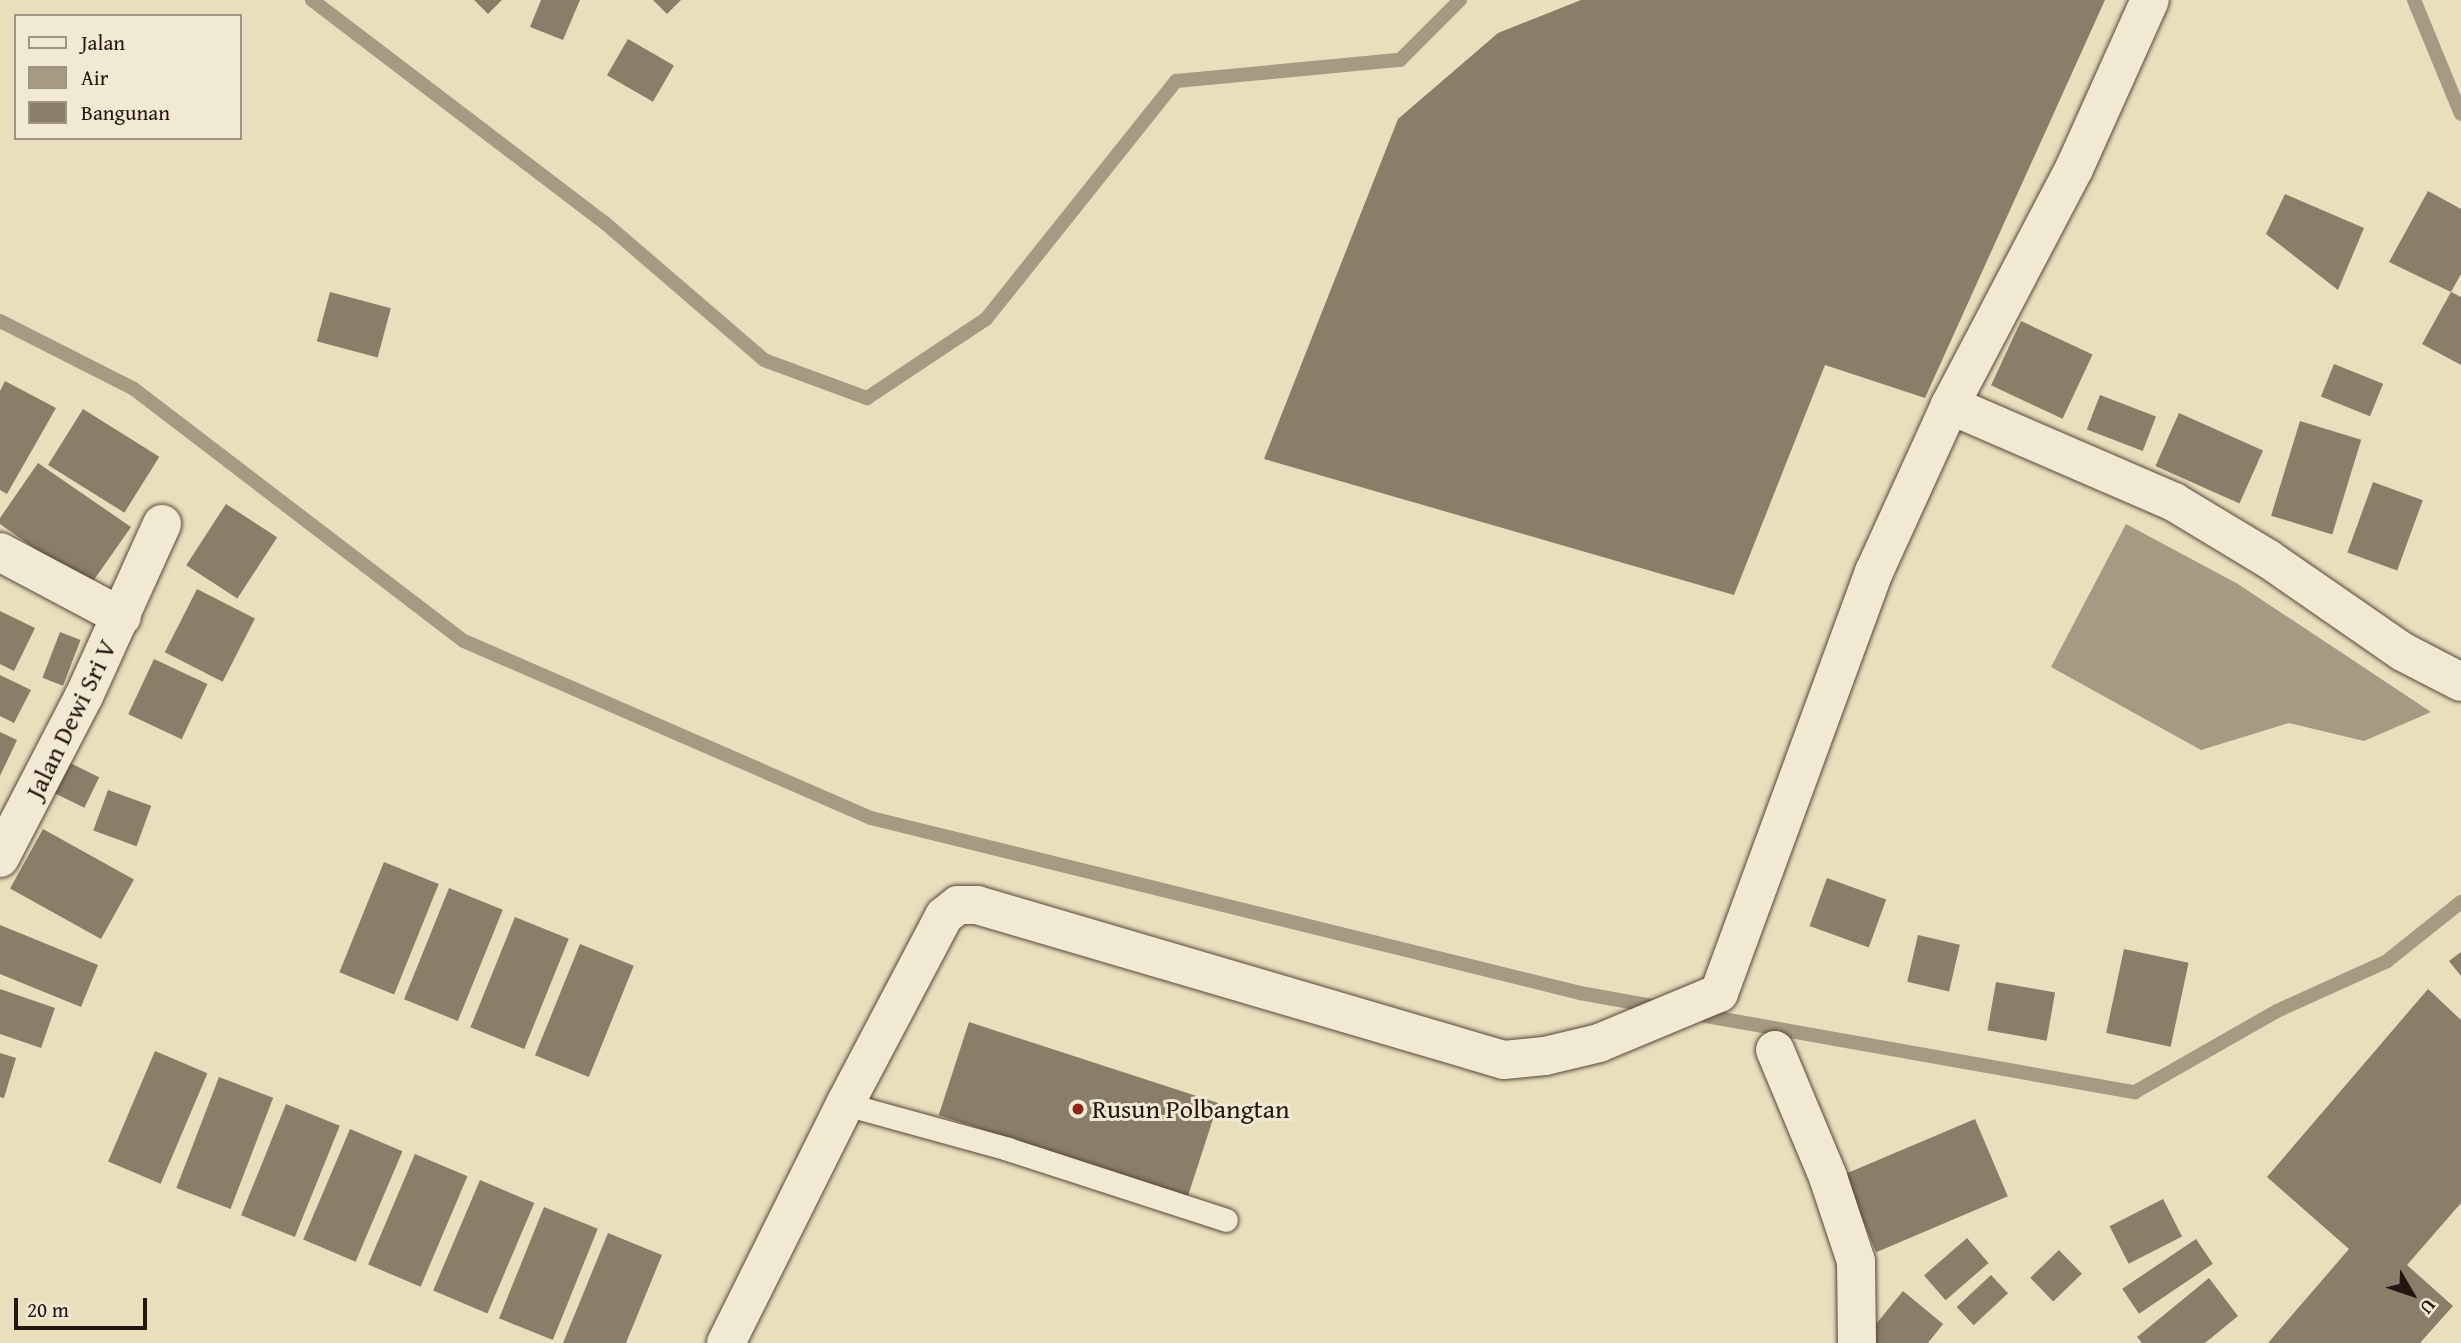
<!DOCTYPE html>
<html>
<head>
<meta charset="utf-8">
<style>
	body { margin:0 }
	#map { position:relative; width:2461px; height:1343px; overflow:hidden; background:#e9dfbc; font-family:"Gentium Book Plus",serif }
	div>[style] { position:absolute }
	.water>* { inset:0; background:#a69a82 }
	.stream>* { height:14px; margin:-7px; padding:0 7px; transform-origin:7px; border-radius:7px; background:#a69a82 }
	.building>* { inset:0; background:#8a7e69; transform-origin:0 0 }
	.roads { filter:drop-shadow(0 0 2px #55483b) drop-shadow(0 0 2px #55483b) }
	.lane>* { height:23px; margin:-11.5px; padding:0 11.5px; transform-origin:11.5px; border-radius:11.5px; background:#f1ead3 }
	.street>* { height:38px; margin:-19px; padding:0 19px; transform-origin:19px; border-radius:19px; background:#f1ead3 }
	.dots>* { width:19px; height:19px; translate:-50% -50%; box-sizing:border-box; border:4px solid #f1ead3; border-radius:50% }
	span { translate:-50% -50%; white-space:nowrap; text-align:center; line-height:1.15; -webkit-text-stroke:6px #f1ead3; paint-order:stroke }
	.street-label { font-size:26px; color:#241510 }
	.poi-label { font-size:26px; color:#241510 }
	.left { translate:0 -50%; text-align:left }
	.legend { position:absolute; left:14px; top:14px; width:228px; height:126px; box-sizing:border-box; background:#f1ead3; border:2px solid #9f9585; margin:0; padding:9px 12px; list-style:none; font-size:21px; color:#241510 }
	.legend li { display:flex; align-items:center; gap:14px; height:35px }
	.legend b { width:35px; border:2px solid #9f9585 }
	.north { position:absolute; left:2377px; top:1259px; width:70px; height:70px; -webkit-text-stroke:5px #f1ead3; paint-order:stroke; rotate:129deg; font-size:19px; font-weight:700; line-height:28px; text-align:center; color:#241510 }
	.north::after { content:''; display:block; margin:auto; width:24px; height:32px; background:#241510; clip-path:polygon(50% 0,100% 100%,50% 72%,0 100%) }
	.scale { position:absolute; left:14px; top:1298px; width:133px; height:32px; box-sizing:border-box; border:4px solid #241510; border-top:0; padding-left:9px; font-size:21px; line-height:24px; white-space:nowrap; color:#241510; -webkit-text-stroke:5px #f1ead3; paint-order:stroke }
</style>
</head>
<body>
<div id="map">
	<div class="water">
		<i style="clip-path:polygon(2126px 524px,2238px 584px,2431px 712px,2364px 741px,2289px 723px,2201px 750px,2051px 667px)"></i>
	</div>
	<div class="stream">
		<i style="left:312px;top:0;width:368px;rotate:37.3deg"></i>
		<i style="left:605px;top:223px;width:210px;rotate:40.7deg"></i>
		<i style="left:764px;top:360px;width:110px;rotate:20.3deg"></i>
		<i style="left:867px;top:398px;width:143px;rotate:-33.6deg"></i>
		<i style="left:986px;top:319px;width:305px;rotate:-51.4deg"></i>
		<i style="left:1176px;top:81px;width:225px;rotate:-5.4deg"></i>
		<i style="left:1400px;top:60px;width:85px;rotate:-45deg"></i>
		<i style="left:2414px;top:0;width:123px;rotate:67.6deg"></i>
		<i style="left:0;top:321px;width:150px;rotate:26.9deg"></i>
		<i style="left:134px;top:389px;width:415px;rotate:37.4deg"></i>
		<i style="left:464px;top:641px;width:444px;rotate:23.5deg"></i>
		<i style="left:871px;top:818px;width:730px;rotate:13.86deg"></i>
		<i style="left:1580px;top:993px;width:79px;rotate:10.2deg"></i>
		<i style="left:1695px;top:1014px;width:447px;rotate:10.1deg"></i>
		<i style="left:2135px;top:1092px;width:163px;rotate:-29.7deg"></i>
		<i style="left:2277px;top:1011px;width:121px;rotate:-24.4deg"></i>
		<i style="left:2387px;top:961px;width:95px;rotate:-38.6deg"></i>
	</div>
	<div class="building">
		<i style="clip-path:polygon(474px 0,502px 0,488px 14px)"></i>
		<i style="clip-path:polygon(541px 0,580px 0,563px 40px,530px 27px)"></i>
		<i style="clip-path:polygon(653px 0,681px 0,667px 14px)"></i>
		<i style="clip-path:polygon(1581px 0,2105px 0,1925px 398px,1825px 365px,1734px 595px,1264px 459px,1398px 119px,1498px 33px)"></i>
		<i style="left:628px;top:39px;width:53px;height:42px;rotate:30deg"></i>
		<i style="clip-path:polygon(2428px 191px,2461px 209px,2461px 274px,2451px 292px,2389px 262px)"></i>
		<i style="clip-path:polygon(2285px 194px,2364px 228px,2338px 290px,2266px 234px)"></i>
		<i style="left:330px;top:292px;width:63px;height:51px;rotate:15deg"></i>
		<i style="clip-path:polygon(2451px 292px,2461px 297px,2461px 365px,2422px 344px)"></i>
		<i style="left:2021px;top:321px;width:79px;height:71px;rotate:25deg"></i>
		<i style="left:2334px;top:364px;width:53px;height:35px;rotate:22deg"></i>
		<i style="clip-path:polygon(5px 381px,56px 408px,7px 494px,0 490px,0 391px)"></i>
		<i style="left:2100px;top:395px;width:60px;height:37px;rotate:21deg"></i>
		<i style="left:83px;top:409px;width:90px;height:66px;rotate:32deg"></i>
		<i style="left:2179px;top:413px;width:92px;height:58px;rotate:24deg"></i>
		<i style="left:2300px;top:421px;width:64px;height:99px;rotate:17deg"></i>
		<i style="clip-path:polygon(38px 463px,131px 527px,89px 587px,0 524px,0 518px)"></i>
		<i style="left:2373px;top:482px;width:53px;height:75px;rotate:20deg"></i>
		<i style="left:226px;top:504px;width:61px;height:73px;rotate:33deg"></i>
		<i style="left:197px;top:589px;width:65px;height:71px;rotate:27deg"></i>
		<i style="clip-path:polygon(0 611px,35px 628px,14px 671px,0 664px)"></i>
		<i style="left:60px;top:632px;width:22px;height:49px;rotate:21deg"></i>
		<i style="left:154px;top:659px;width:59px;height:61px;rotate:25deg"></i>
		<i style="clip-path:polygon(0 675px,31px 690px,14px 723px,0 716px)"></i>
		<i style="clip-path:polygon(0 732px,17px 740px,0 776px)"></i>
		<i style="left:66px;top:761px;width:37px;height:34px;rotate:26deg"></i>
		<i style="left:108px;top:790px;width:46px;height:43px;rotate:20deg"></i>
		<i style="left:43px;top:829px;width:104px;height:68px;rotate:29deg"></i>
		<i style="left:384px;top:862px;width:59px;height:119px;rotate:22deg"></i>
		<i style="left:1827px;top:878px;width:63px;height:51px;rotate:20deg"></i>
		<i style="left:449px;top:888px;width:58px;height:120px;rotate:22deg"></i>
		<i style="left:515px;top:917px;width:58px;height:119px;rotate:22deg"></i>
		<i style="clip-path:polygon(0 925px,98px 965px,81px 1007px,0 974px)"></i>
		<i style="left:1918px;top:935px;width:43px;height:48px;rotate:13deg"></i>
		<i style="left:580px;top:944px;width:58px;height:120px;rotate:22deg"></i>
		<i style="left:2124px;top:949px;width:66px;height:86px;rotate:12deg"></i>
		<i style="clip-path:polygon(2461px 952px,2461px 976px,2449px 961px)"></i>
		<i style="left:1996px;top:982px;width:60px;height:49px;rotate:10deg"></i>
		<i style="clip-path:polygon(0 989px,55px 1008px,41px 1048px,0 1034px)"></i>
		<i style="clip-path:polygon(2428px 989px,2461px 1020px,2461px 1203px,2407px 1265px,2453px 1306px,2420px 1343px,2268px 1343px,2349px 1249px,2267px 1177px)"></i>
		<i style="left:969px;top:1022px;width:262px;height:98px;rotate:18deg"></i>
		<i style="left:155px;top:1051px;width:57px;height:120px;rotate:23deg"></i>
		<i style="clip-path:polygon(0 1053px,16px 1058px,4px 1098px,0 1097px)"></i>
		<i style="left:219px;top:1077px;width:58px;height:119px;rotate:21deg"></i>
		<i style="left:286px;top:1104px;width:58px;height:120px;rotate:22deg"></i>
		<i style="left:1975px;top:1119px;width:84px;height:143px;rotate:67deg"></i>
		<i style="left:350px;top:1129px;width:57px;height:120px;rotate:23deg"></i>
		<i style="left:415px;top:1154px;width:57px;height:120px;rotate:23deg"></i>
		<i style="left:480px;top:1180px;width:59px;height:120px;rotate:23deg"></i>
		<i style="left:2163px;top:1199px;width:42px;height:60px;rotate:63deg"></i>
		<i style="left:544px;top:1207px;width:58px;height:120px;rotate:22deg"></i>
		<i style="clip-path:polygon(608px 1233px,662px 1255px,626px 1343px,563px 1343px)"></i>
		<i style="left:1967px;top:1238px;width:33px;height:57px;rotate:49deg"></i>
		<i style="left:2196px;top:1239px;width:30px;height:89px;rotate:56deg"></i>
		<i style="left:2059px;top:1250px;width:33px;height:40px;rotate:46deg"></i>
		<i style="left:1991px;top:1275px;width:25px;height:47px;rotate:47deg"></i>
		<i style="clip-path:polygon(2209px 1278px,2238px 1316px,2205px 1343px,2142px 1343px,2137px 1337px)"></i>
		<i style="clip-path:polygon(1903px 1291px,1943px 1324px,1928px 1343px,1876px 1343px,1867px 1335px)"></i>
	</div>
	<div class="roads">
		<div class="lane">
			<i style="left:845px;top:1104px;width:169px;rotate:15.4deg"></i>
			<i style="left:1008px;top:1149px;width:229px;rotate:18deg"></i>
		</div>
		<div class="street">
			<i style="left:1950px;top:405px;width:244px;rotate:23.4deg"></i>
			<i style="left:2174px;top:502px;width:109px;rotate:31.1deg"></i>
			<i style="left:2267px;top:558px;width:165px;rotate:34.7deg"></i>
			<i style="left:2403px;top:652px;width:65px;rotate:27.3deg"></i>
			<i style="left:0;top:552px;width:138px;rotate:28deg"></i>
			<i style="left:0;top:858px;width:182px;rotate:-62.6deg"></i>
			<i style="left:84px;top:696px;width:189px;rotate:-65.6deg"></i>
			<i style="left:1775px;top:1050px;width:138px;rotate:67.3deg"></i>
			<i style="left:1828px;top:1177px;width:89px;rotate:71.6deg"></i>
			<i style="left:1856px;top:1261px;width:82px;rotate:89.3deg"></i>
			<i style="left:726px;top:1343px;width:267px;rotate:-63.5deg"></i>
			<i style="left:845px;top:1104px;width:212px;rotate:-62.2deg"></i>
			<i style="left:944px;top:916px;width:18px;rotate:-38deg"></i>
			<i style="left:958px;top:905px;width:19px"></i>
			<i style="left:977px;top:905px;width:549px;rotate:16.39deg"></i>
			<i style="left:1504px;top:1060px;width:41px;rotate:-5.6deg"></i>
			<i style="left:1545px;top:1056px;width:56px;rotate:-13.5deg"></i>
			<i style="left:1599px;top:1043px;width:130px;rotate:-22.6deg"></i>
			<i style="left:1719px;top:993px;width:449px;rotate:-69.8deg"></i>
			<i style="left:1874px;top:572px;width:183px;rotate:-65.5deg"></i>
			<i style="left:1950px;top:405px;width:267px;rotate:-62.3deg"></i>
			<i style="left:2074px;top:169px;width:185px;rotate:-65.8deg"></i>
		</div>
	</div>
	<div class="dots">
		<i style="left:1078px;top:1109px;background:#8f2418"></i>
	</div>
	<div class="street-label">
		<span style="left:71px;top:719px;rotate:-64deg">Jalan Dewi Sri V</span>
	</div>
	<div class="poi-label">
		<span class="left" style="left:1092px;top:1109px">Rusun Polbangtan</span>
	</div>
	<ul class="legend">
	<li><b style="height:9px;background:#f1ead3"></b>Jalan</li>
	<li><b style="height:19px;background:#a69a82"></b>Air</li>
	<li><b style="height:19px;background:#8a7e69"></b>Bangunan</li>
	</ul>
	<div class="north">U</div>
	<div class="scale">20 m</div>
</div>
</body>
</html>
